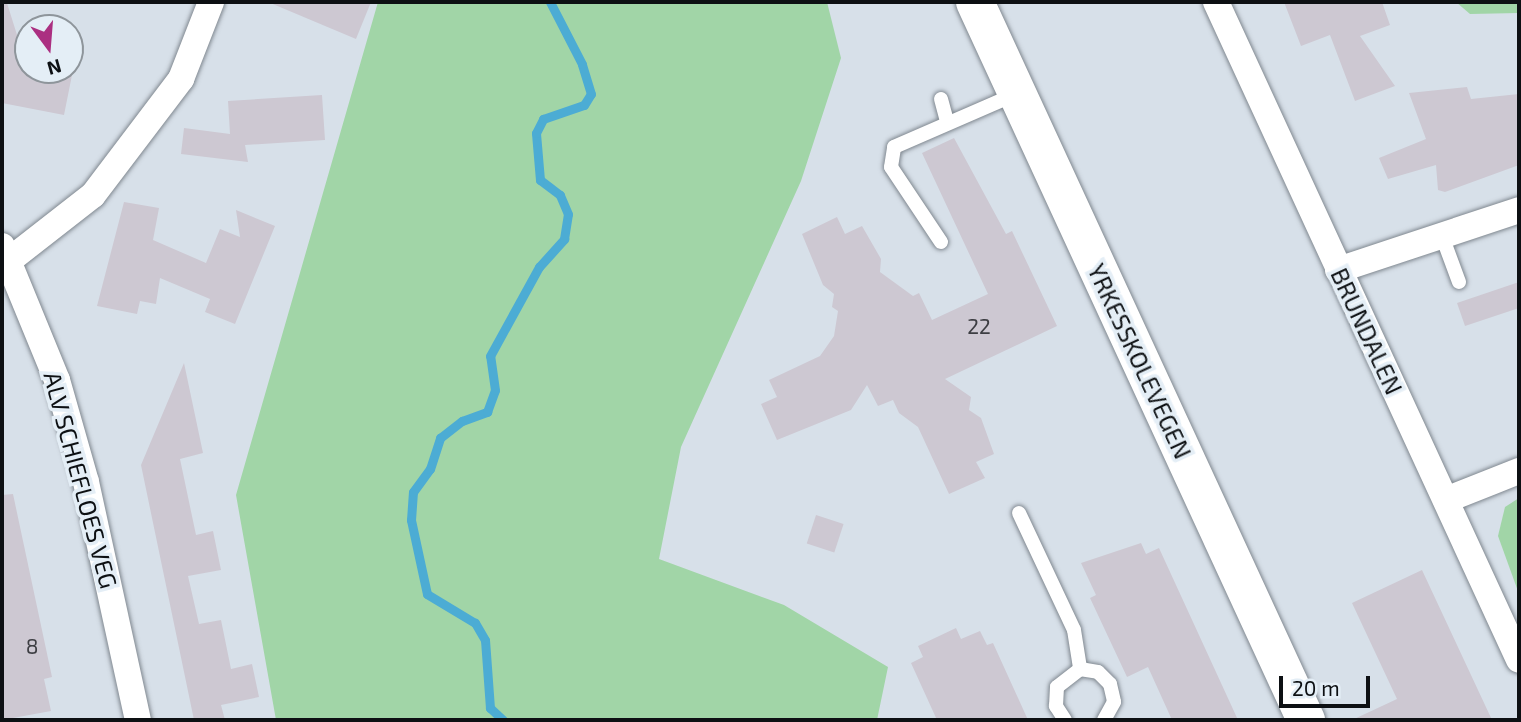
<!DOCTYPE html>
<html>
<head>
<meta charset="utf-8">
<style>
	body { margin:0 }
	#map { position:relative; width:1521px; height:722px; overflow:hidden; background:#d7e0e9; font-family:"Exo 2",sans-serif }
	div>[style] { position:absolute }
	.green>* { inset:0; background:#a1d5a7 }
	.stream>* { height:9px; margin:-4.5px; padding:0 4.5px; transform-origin:4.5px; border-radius:4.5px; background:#4cacd4 }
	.building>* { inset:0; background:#cdc8d2; transform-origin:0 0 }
	.roads { filter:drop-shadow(0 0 2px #808890) drop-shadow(0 0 2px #808890) }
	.lane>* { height:14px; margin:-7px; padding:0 7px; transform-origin:7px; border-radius:7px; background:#fff }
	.street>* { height:26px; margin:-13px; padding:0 13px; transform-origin:13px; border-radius:13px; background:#fff }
	.secondary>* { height:38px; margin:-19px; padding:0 19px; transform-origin:19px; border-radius:19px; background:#fff }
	span { translate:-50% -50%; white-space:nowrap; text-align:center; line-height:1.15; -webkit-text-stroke:7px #e4eef6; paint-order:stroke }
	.number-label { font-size:21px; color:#3d3e43 }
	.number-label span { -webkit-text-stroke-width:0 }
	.street-label { font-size:24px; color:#0d1013 }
	.frame { position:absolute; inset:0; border:4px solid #0d1013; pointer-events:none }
	.north { position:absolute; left:14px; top:14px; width:70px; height:70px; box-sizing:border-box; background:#e4eef6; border:2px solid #8e959b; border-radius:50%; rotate:164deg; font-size:19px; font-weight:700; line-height:28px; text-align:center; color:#0d1013 }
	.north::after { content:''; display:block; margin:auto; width:24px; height:32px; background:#ab2f81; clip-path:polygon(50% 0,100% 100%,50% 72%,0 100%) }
	.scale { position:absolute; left:1279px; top:676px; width:91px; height:32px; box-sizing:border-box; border:4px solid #0d1013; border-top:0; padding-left:9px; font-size:21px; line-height:24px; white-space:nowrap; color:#0d1013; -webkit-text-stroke:5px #e4eef6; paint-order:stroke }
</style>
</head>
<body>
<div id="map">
	<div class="green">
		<i style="clip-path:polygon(378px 2px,827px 2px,841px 58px,801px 181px,681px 447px,659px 559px,784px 605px,888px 667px,877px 720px,276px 720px,236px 495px)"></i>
		<i style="clip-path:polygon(1456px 2px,1519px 2px,1519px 13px,1470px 14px)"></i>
		<i style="clip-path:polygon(1519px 498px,1519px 594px,1498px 536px,1505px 507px)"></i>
	</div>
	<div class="stream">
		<i style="left:503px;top:720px;width:18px;rotate:-137deg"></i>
		<i style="left:490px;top:708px;width:68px;rotate:-94.2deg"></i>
		<i style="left:485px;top:640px;width:20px;rotate:-120deg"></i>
		<i style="left:475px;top:623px;width:56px;rotate:-148.9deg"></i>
		<i style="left:427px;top:594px;width:76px;rotate:-102.2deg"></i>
		<i style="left:411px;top:520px;width:28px;rotate:-86deg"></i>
		<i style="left:413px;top:492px;width:29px;rotate:-54deg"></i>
		<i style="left:430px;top:469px;width:33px;rotate:-72deg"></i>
		<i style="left:440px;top:438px;width:28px;rotate:-38deg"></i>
		<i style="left:462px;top:421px;width:27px;rotate:-20deg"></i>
		<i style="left:487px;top:412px;width:23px;rotate:-70deg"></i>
		<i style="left:495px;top:390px;width:34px;rotate:-98deg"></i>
		<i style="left:490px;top:356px;width:102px;rotate:-61.2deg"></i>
		<i style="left:539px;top:267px;width:38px;rotate:-48deg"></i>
		<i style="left:564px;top:239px;width:25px;rotate:-81deg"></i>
		<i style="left:568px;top:214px;width:21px;rotate:-113deg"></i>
		<i style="left:560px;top:195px;width:25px;rotate:-143deg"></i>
		<i style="left:540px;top:180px;width:47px;rotate:-94.9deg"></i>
		<i style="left:536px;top:133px;width:16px;rotate:-63deg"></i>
		<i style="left:543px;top:119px;width:43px;rotate:-18.9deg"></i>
		<i style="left:584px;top:105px;width:13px;rotate:-58deg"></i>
		<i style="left:591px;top:94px;width:31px;rotate:-107deg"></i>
		<i style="left:582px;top:64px;width:70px;rotate:-117.3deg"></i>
	</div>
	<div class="building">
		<i style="clip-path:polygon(268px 2px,371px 2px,356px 39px)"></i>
		<i style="clip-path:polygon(1284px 2px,1382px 2px,1390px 25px,1360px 36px,1395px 86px,1355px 101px,1330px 35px,1301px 46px)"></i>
		<i style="clip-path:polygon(2px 3px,7px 3px,28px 70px,72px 75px,64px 115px,2px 103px)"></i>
		<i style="clip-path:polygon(1467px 87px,1471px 99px,1519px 94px,1519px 165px,1445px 192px,1438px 190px,1436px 165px,1388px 179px,1379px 158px,1426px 139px,1409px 93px)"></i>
		<i style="clip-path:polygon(322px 95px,325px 140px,245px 145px,248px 162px,181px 154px,184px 128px,230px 134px,228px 101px)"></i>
		<i style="clip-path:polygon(954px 138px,1006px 234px,1012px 231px,1057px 326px,945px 379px,971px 397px,969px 410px,981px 418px,994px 454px,976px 462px,985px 478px,949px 494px,918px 427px,899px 413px,893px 400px,878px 406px,867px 385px,851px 410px,777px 440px,761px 404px,777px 397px,769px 380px,820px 356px,834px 336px,838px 311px,832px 307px,834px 294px,823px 285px,802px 234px,837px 217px,845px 234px,862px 226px,881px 259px,880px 272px,913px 296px,919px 293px,932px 320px,988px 294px,922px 153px)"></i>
		<i style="clip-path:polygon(124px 202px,159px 208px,153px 240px,206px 263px,220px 229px,240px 237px,236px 210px,275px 226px,235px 324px,205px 312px,210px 299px,160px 278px,156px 304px,140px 301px,137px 314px,97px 306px)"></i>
		<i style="clip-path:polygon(1519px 282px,1519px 308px,1465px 326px,1457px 303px)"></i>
		<i style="clip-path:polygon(184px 363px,203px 453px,180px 459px,196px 535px,213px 531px,221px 570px,188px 576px,199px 624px,221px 620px,231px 669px,252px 664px,259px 697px,221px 705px,225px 720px,194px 720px,141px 465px)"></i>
		<i style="clip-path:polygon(13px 494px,52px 677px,44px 679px,51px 711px,2px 720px,2px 495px)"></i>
		<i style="left:816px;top:515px;width:29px;height:30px;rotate:18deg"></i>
		<i style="clip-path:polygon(1141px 543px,1146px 554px,1159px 548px,1238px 720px,1172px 720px,1148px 667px,1127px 677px,1090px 598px,1096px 595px,1081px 563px)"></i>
		<i style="clip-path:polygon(1422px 570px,1492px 720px,1352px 720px,1397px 699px,1352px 603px)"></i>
		<i style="clip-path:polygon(956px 628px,961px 639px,980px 631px,987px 645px,993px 643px,1028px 720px,937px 720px,911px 663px,923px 657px,918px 646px)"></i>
	</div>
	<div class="roads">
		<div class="lane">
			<i style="left:941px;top:99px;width:24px;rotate:75deg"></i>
			<i style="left:1442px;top:236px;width:49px;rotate:69.7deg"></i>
			<i style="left:941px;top:242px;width:90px;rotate:-123.7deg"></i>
			<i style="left:891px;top:167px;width:20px;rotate:-81deg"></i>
			<i style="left:894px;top:147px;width:133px;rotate:-23.5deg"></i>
			<i style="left:1019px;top:513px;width:129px;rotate:64.8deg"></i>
			<i style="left:1074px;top:630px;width:39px;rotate:81deg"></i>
			<i style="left:1065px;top:720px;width:17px;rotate:-123deg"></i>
			<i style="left:1056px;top:706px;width:19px;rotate:-87deg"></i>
			<i style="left:1057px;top:687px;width:29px;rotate:-38deg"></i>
			<i style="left:1080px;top:669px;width:18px;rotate:9deg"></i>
			<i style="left:1098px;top:672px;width:17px;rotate:45deg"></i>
			<i style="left:1110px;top:684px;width:18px;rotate:77deg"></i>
			<i style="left:1114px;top:702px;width:21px;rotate:119deg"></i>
		</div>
		<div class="street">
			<i style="left:1216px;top:2px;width:724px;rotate:65.27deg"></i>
			<i style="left:2px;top:246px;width:145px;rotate:67.7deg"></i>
			<i style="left:57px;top:380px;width:106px;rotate:74.1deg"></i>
			<i style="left:86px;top:482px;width:244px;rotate:77.7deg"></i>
			<i style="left:2px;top:266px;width:115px;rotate:-38deg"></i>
			<i style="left:93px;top:195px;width:146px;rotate:-52.8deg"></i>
			<i style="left:181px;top:79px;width:83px;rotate:-68.7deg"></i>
			<i style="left:1338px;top:270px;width:191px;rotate:-18.3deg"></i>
			<i style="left:1446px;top:500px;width:79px;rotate:-21.7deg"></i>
		</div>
		<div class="secondary">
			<i style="left:975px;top:2px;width:791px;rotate:65.25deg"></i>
		</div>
	</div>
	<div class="number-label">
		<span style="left:979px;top:326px">22</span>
		<span style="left:32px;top:646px">8</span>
	</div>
	<div class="street-label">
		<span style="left:1367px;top:331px;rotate:65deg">BRUNDALEN</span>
		<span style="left:1140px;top:361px;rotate:65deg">YRKESSKOLEVEGEN</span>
		<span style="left:81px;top:480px;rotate:75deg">ALV SCHIEFLOES VEG</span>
	</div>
	<div class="frame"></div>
	<div class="north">N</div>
	<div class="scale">20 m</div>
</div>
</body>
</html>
